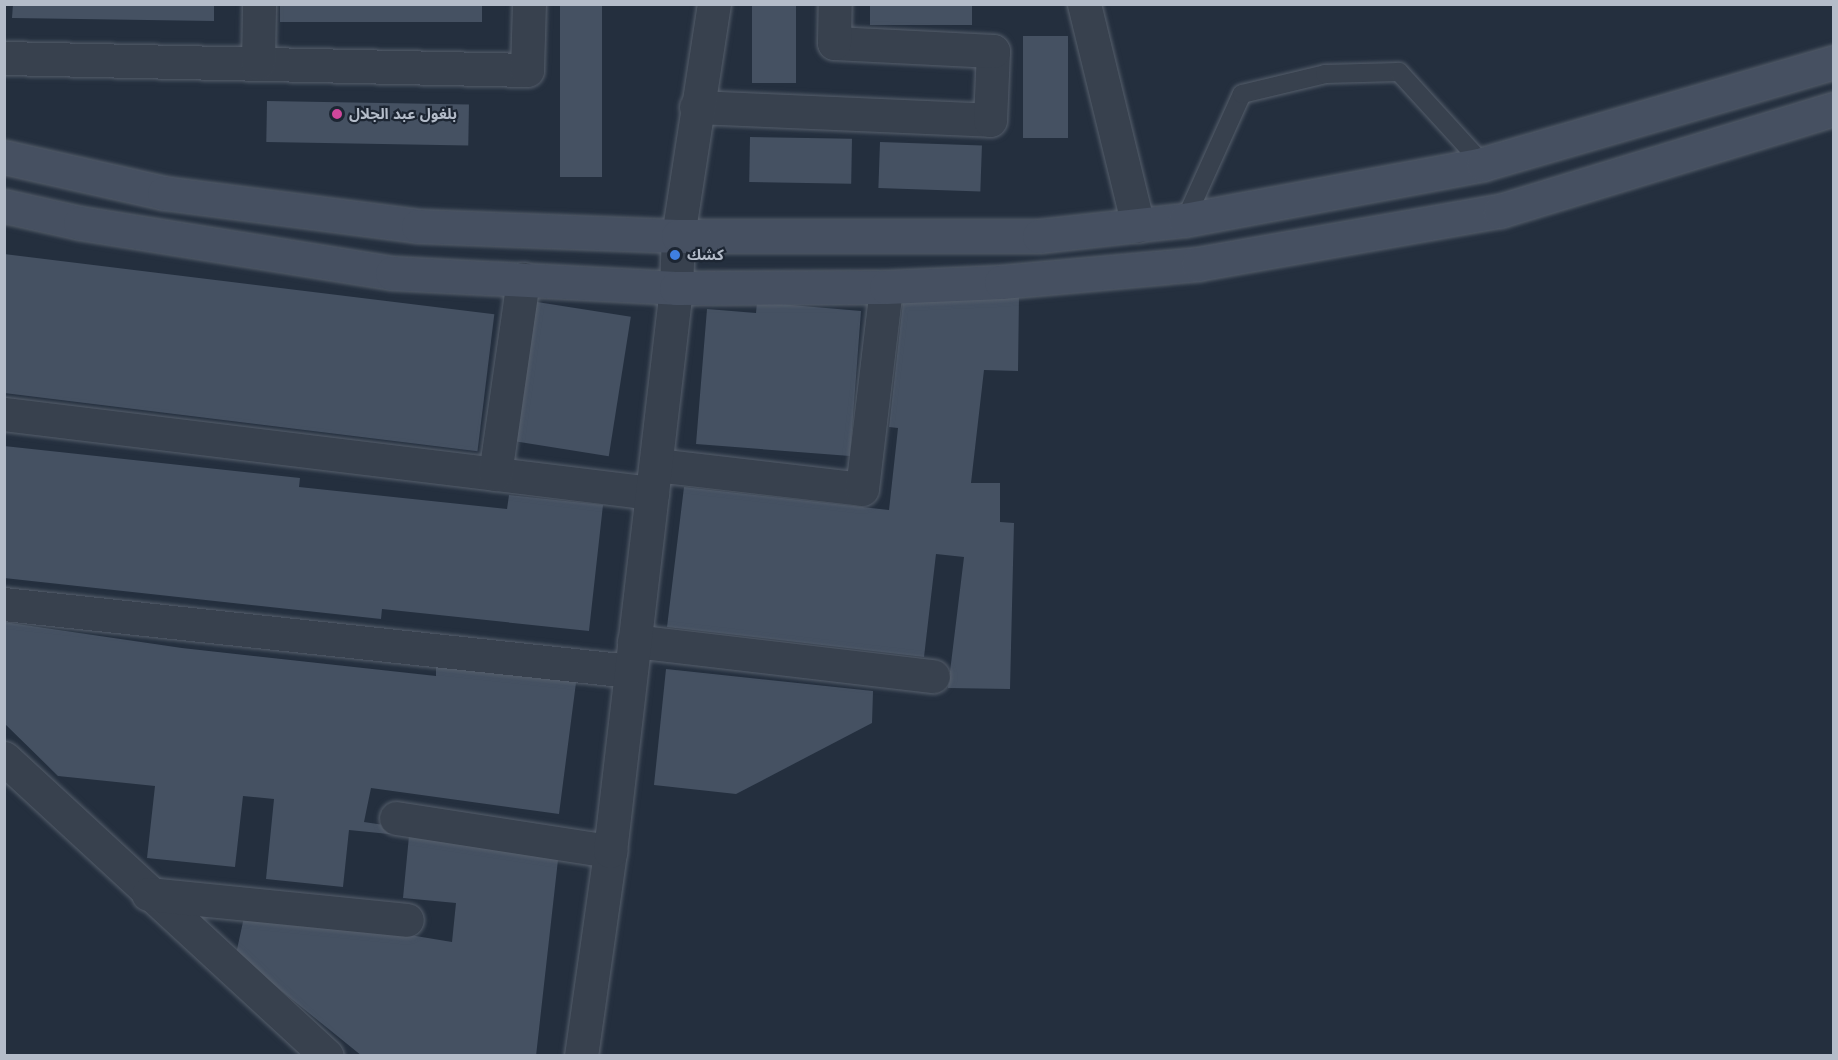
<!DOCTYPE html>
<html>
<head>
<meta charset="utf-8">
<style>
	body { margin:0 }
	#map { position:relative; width:1838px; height:1060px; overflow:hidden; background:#242f3e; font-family:Montserrat,"Noto Sans Arabic",sans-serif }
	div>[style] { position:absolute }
	.building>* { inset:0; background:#455162; transform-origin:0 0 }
	.roads { filter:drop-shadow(0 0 2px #565f6c) drop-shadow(0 0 2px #565f6c) }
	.service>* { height:18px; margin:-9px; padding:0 9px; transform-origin:9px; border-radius:9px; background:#38414e }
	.minor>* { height:33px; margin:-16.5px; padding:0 16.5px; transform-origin:16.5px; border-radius:16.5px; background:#38414e }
	.secondary>* { height:33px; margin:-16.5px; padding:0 16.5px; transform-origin:16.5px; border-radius:16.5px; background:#465061 }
	.dots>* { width:16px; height:16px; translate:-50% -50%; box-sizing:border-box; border:3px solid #1d2633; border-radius:50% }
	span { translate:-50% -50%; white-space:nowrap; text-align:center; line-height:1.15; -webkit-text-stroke:4.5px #1d2633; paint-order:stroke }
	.poi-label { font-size:15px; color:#b4bcc9; font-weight:700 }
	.left { translate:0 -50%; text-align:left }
	.frame { position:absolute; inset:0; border:6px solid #b4bcc9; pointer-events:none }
</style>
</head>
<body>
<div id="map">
	<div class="building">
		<i style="clip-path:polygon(13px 4px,214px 4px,214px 21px,12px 18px)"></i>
		<i style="left:280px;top:4px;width:202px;height:18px"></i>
		<i style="left:560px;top:4px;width:42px;height:173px"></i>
		<i style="left:752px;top:4px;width:44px;height:79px"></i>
		<i style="left:870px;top:4px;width:102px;height:21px"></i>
		<i style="left:1023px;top:36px;width:45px;height:102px"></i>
		<i style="left:267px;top:101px;width:202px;height:41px;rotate:1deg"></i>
		<i style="left:750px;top:137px;width:102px;height:45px;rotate:1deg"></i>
		<i style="left:880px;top:142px;width:102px;height:46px;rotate:2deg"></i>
		<i style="left:4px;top:254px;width:494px;height:138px;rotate:7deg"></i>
		<i style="clip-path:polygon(1019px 295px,1018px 371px,984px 370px,971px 483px,1000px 483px,1000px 522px,1014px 523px,1010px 689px,948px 688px,964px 557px,936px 554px,924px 657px,667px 627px,684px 487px,889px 510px,898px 428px,889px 427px,903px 302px)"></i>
		<i style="left:537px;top:302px;width:95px;height:141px;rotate:9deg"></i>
		<i style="clip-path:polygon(757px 302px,861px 311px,850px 456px,696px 444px,707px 309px,756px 313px)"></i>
		<i style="clip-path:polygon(4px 446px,300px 478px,299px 487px,507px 509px,509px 495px,603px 505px,589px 631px,382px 609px,381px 619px,4px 578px)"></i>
		<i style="clip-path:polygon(4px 622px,182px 648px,436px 676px,436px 665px,577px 675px,559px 814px,371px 788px,364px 822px,559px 851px,536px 1056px,362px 1056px,236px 954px,246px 908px,452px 942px,456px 903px,403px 898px,409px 836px,349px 830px,343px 887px,266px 879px,274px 799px,243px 796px,235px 867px,147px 858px,155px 786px,58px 776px,4px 723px)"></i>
		<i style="clip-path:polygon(666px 669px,873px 691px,872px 723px,736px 794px,654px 785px)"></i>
	</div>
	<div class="roads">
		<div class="service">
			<i style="left:1185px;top:220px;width:138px;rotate:-65.7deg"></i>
			<i style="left:1242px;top:94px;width:85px;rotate:-13.5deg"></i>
			<i style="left:1325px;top:74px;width:74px;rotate:-1.5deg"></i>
			<i style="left:1399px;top:72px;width:125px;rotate:47.6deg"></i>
		</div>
		<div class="minor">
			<i style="left:1084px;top:4px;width:228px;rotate:76.3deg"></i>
			<i style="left:4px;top:58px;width:523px;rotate:1.31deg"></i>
			<i style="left:527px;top:70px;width:66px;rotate:-88.3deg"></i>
			<i style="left:258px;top:63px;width:59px;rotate:-89deg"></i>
			<i style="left:696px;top:107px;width:294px;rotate:2.5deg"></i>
			<i style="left:990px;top:120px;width:69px;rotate:-87.5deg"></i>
			<i style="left:993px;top:51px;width:159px;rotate:-177.1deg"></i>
			<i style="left:834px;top:43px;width:39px;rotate:-89deg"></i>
			<i style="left:4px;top:414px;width:653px;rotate:6.95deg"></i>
			<i style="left:656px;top:465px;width:207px;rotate:6.6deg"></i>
			<i style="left:862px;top:489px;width:203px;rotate:-83.2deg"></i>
			<i style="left:495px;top:474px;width:197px;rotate:-81.8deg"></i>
			<i style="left:4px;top:604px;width:630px;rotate:6.11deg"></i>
			<i style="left:634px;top:641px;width:301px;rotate:6.7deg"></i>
			<i style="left:4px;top:758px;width:439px;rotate:42.7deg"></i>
			<i style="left:396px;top:818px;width:217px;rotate:8.8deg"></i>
			<i style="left:148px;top:894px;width:260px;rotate:5.7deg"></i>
			<i style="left:581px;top:1056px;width:207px;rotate:-81.9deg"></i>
			<i style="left:610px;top:851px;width:567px;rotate:-83.31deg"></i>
			<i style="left:676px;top:288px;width:52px;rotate:-87.8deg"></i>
			<i style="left:678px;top:236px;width:235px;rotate:-81.2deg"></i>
		</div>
		<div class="secondary">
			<i style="left:4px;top:157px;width:164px;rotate:12.7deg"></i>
			<i style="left:164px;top:193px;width:256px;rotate:7.4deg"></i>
			<i style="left:418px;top:226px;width:260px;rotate:2.2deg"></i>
			<i style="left:678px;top:236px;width:361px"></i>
			<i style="left:1039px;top:236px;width:147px;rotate:-6.3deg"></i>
			<i style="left:1185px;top:220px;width:303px;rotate:-10.6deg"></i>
			<i style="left:1483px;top:164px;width:366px;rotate:-16.2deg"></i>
			<i style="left:4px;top:206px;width:78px;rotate:12.6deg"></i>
			<i style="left:80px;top:223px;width:316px;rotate:9.1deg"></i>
			<i style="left:392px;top:273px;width:284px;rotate:3deg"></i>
			<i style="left:676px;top:288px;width:210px;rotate:-0.3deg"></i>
			<i style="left:886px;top:287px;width:115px;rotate:-2.5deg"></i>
			<i style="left:1001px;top:282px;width:198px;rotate:-5.2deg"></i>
			<i style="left:1198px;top:264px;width:307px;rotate:-10deg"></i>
			<i style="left:1500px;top:211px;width:349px;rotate:-17deg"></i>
		</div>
	</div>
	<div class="dots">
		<i style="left:337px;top:114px;background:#d1479c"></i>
		<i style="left:675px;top:255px;background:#3f7fe0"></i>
	</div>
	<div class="poi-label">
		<span class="left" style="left:349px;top:114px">بلغول عبد الجلال</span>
		<span class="left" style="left:687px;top:255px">كشك</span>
	</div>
	<div class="frame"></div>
</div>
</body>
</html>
